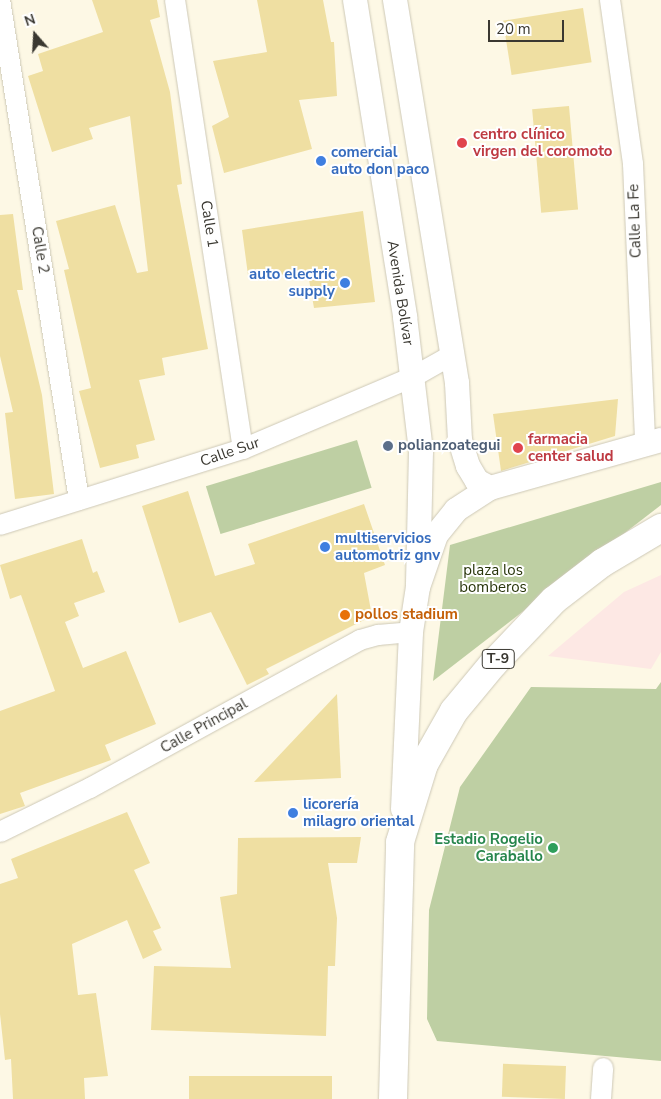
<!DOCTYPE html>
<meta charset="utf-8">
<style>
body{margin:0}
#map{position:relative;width:661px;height:1099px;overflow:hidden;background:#fdf8e5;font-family:"Nunito Sans",sans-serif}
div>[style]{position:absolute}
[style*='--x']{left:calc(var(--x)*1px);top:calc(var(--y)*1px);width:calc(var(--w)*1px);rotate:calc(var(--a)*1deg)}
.education>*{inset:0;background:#fde8e4}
.green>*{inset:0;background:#becfa3;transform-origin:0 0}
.building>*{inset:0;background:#efdfa2;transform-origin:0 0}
.roads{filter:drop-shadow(0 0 1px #cdc8b6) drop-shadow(0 0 1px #cdc8b6)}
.minor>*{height:20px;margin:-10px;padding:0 10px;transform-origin:10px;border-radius:10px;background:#fff}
.tertiary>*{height:24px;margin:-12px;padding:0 12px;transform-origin:12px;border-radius:12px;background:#fff}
.trunk>*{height:28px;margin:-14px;padding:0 14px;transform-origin:14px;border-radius:14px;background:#fff}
.dots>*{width:14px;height:14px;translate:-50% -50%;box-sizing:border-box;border:2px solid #fff;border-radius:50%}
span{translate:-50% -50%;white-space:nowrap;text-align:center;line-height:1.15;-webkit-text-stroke:4px #fff;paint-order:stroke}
.shield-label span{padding:1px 4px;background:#fff;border:1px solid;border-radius:4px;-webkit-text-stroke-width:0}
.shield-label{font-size:14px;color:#3a3831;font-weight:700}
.health-label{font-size:15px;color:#be3a42;font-weight:700}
.left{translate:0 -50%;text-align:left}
.shop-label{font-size:15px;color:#366cbe;font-weight:700}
.right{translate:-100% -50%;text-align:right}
.street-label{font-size:15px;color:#3a3831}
.service-label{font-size:15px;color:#4e5e75;font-weight:700}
.park-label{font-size:15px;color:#28350a}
.food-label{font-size:15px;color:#c56008;font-weight:700}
.leisure-label{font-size:15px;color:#27864d;font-weight:700}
.north{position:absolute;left:10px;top:10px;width:50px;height:50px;-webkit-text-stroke:4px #fff;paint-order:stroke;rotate:341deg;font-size:14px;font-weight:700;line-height:20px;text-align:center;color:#3a3831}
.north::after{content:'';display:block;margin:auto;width:18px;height:22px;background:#3a3831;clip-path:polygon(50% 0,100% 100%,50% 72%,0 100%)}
.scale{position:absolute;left:488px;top:20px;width:76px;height:22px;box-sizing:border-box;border:2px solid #3a3831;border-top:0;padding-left:6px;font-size:15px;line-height:18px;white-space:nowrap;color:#3a3831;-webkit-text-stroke:4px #fff;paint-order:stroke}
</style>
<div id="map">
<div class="education">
<i style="clip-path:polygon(661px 575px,661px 652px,651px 669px,548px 656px,624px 592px)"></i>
</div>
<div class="green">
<i style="left:357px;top:440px;width:50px;height:158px;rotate:73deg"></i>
<i style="clip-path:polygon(661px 482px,661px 505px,433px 681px,450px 545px)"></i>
<i style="clip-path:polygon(661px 682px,661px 1061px,437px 1041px,427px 1019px,429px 910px,460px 787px,531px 687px,656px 689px)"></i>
</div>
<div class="building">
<i style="clip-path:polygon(92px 0,157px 0,160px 17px,150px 20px,170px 92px,182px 184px,177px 185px,208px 349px,162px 358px,165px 375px,139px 380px,155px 440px,136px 445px,139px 458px,100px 468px,79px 391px,91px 388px,64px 270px,69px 269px,56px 221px,115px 205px,137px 273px,148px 271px,130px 116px,89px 128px,93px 139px,52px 152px,28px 76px,43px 71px,38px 54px,103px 32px)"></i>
<i style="clip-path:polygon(257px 0,323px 0,331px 42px,334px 42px,337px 96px,299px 100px,312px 149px,224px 173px,212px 126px,229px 117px,213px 61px,267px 52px)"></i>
<i style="left:583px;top:8px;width:55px;height:81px;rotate:81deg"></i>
<i style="left:569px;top:106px;width:104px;height:37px;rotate:85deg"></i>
<i style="clip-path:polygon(363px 211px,375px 302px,314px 308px,308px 274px,248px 275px,242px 230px)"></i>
<i style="clip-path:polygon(13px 214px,23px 290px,17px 290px,42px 395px,54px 494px,15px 499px,5px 413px,13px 412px,0 356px,0 215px)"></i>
<i style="clip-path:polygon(618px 399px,615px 436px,501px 471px,493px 414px)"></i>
<i style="clip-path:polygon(188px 491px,215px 576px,255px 564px,248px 544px,364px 504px,385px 565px,364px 573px,372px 616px,266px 669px,269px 674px,247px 685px,211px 612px,179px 623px,142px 506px)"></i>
<i style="clip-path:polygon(82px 539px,93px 573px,97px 571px,105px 592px,74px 603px,79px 616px,65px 622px,83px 668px,126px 651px,156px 724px,105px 745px,111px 760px,20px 793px,25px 806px,0 814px,0 711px,55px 691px,21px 595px,10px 599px,0 565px)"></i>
<i style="clip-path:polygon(337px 694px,341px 778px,254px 782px)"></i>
<i style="clip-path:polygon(127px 812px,150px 863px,134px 870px,161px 928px,153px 931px,162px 950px,143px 959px,127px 920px,72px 944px,78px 995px,96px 993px,108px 1076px,84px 1078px,85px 1099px,13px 1099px,11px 1059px,5px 1060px,0 1014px,0 884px,18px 878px,11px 859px)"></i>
<i style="clip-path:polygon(361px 837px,357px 863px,328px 863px,337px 918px,335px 966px,328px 966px,326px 1036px,151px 1030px,154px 966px,231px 968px,220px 897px,237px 894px,238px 838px)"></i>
<i style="left:566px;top:1066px;width:33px;height:63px;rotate:92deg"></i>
<i style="left:189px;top:1076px;width:143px;height:23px"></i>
</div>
<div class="roads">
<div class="minor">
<i style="--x:0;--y:0;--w:506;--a:81.02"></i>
<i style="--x:175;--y:0;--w:454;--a:81.4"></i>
<i style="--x:610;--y:0;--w:166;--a:82"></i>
<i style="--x:633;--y:164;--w:280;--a:87.5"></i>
<i style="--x:0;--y:525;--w:255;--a:-17.4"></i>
<i style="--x:243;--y:449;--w:185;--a:-23"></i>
<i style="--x:413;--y:377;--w:45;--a:-29.4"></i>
<i style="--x:0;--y:832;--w:100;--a:-26.1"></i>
<i style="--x:90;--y:788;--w:308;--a:-28.7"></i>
<i style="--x:360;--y:640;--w:19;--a:-16"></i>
<i style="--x:378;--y:635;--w:33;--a:-5"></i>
<i style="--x:601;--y:1099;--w:31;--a:-86"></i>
</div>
<div class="tertiary">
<i style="--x:355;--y:0;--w:321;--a:81"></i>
<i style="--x:405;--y:317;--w:135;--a:83.2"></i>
<i style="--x:421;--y:451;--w:136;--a:91.3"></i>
<i style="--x:395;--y:0;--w:388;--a:80.8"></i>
<i style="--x:457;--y:383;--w:57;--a:87"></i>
<i style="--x:460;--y:440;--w:27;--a:73"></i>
<i style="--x:468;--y:466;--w:17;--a:59"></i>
<i style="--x:477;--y:481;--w:15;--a:28"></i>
<i style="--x:403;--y:809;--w:177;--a:-87.4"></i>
<i style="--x:411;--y:632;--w:46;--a:-81.2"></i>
<i style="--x:418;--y:587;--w:55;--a:-70.9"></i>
<i style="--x:436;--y:535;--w:32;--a:-51"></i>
<i style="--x:456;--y:510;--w:40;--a:-32.9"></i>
<i style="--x:490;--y:488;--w:178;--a:-15.7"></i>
</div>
<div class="trunk">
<i style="--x:393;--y:1099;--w:257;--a:-88.4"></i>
<i style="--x:400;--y:842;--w:82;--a:-72.9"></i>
<i style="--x:424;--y:764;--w:61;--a:-60.5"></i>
<i style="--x:454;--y:711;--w:61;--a:-50.3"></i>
<i style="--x:493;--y:664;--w:88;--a:-46.4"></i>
<i style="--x:554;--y:600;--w:61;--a:-37.6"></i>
<i style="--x:602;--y:563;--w:69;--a:-30.7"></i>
</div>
</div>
<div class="dots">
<i style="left:462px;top:143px;background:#e0444e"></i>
<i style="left:321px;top:161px;background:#3f7fe0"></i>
<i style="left:345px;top:283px;background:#3f7fe0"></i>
<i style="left:388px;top:446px;background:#5c6f8a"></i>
<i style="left:518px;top:448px;background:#e0444e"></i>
<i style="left:325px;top:547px;background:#3f7fe0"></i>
<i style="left:345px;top:615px;background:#e8710a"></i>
<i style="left:293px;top:813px;background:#3f7fe0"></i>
<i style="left:553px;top:848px;background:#2e9e5b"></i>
</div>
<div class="shield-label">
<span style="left:498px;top:659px">T-9</span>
</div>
<div class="health-label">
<span class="left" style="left:473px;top:143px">centro clínico<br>virgen del coromoto</span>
<span class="left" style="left:528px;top:448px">farmacia<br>center salud</span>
</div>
<div class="shop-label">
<span class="left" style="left:331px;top:161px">comercial<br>auto don paco</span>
<span class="right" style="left:335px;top:283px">auto electric<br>supply</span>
<span class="left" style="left:335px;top:547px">multiservicios<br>automotriz gnv</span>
<span class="left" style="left:303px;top:813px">licorería<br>milagro oriental</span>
</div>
<div class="street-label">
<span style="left:635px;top:221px;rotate:-92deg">Calle La Fe</span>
<span style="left:209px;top:224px;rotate:81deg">Calle 1</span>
<span style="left:40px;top:250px;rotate:81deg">Calle 2</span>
<span style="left:400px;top:293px;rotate:81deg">Avenida Bolívar</span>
<span style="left:230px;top:452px;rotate:-19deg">Calle Sur</span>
<span style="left:204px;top:726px;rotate:-29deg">Calle Principal</span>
</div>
<div class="service-label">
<span class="left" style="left:398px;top:446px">polianzoategui</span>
</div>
<div class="park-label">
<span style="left:493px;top:579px">plaza los<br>bomberos</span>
</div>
<div class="food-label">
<span class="left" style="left:355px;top:615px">pollos stadium</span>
</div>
<div class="leisure-label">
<span class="right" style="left:543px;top:848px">Estadio Rogelio<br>Caraballo</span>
</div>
<div class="north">N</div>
<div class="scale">20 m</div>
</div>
